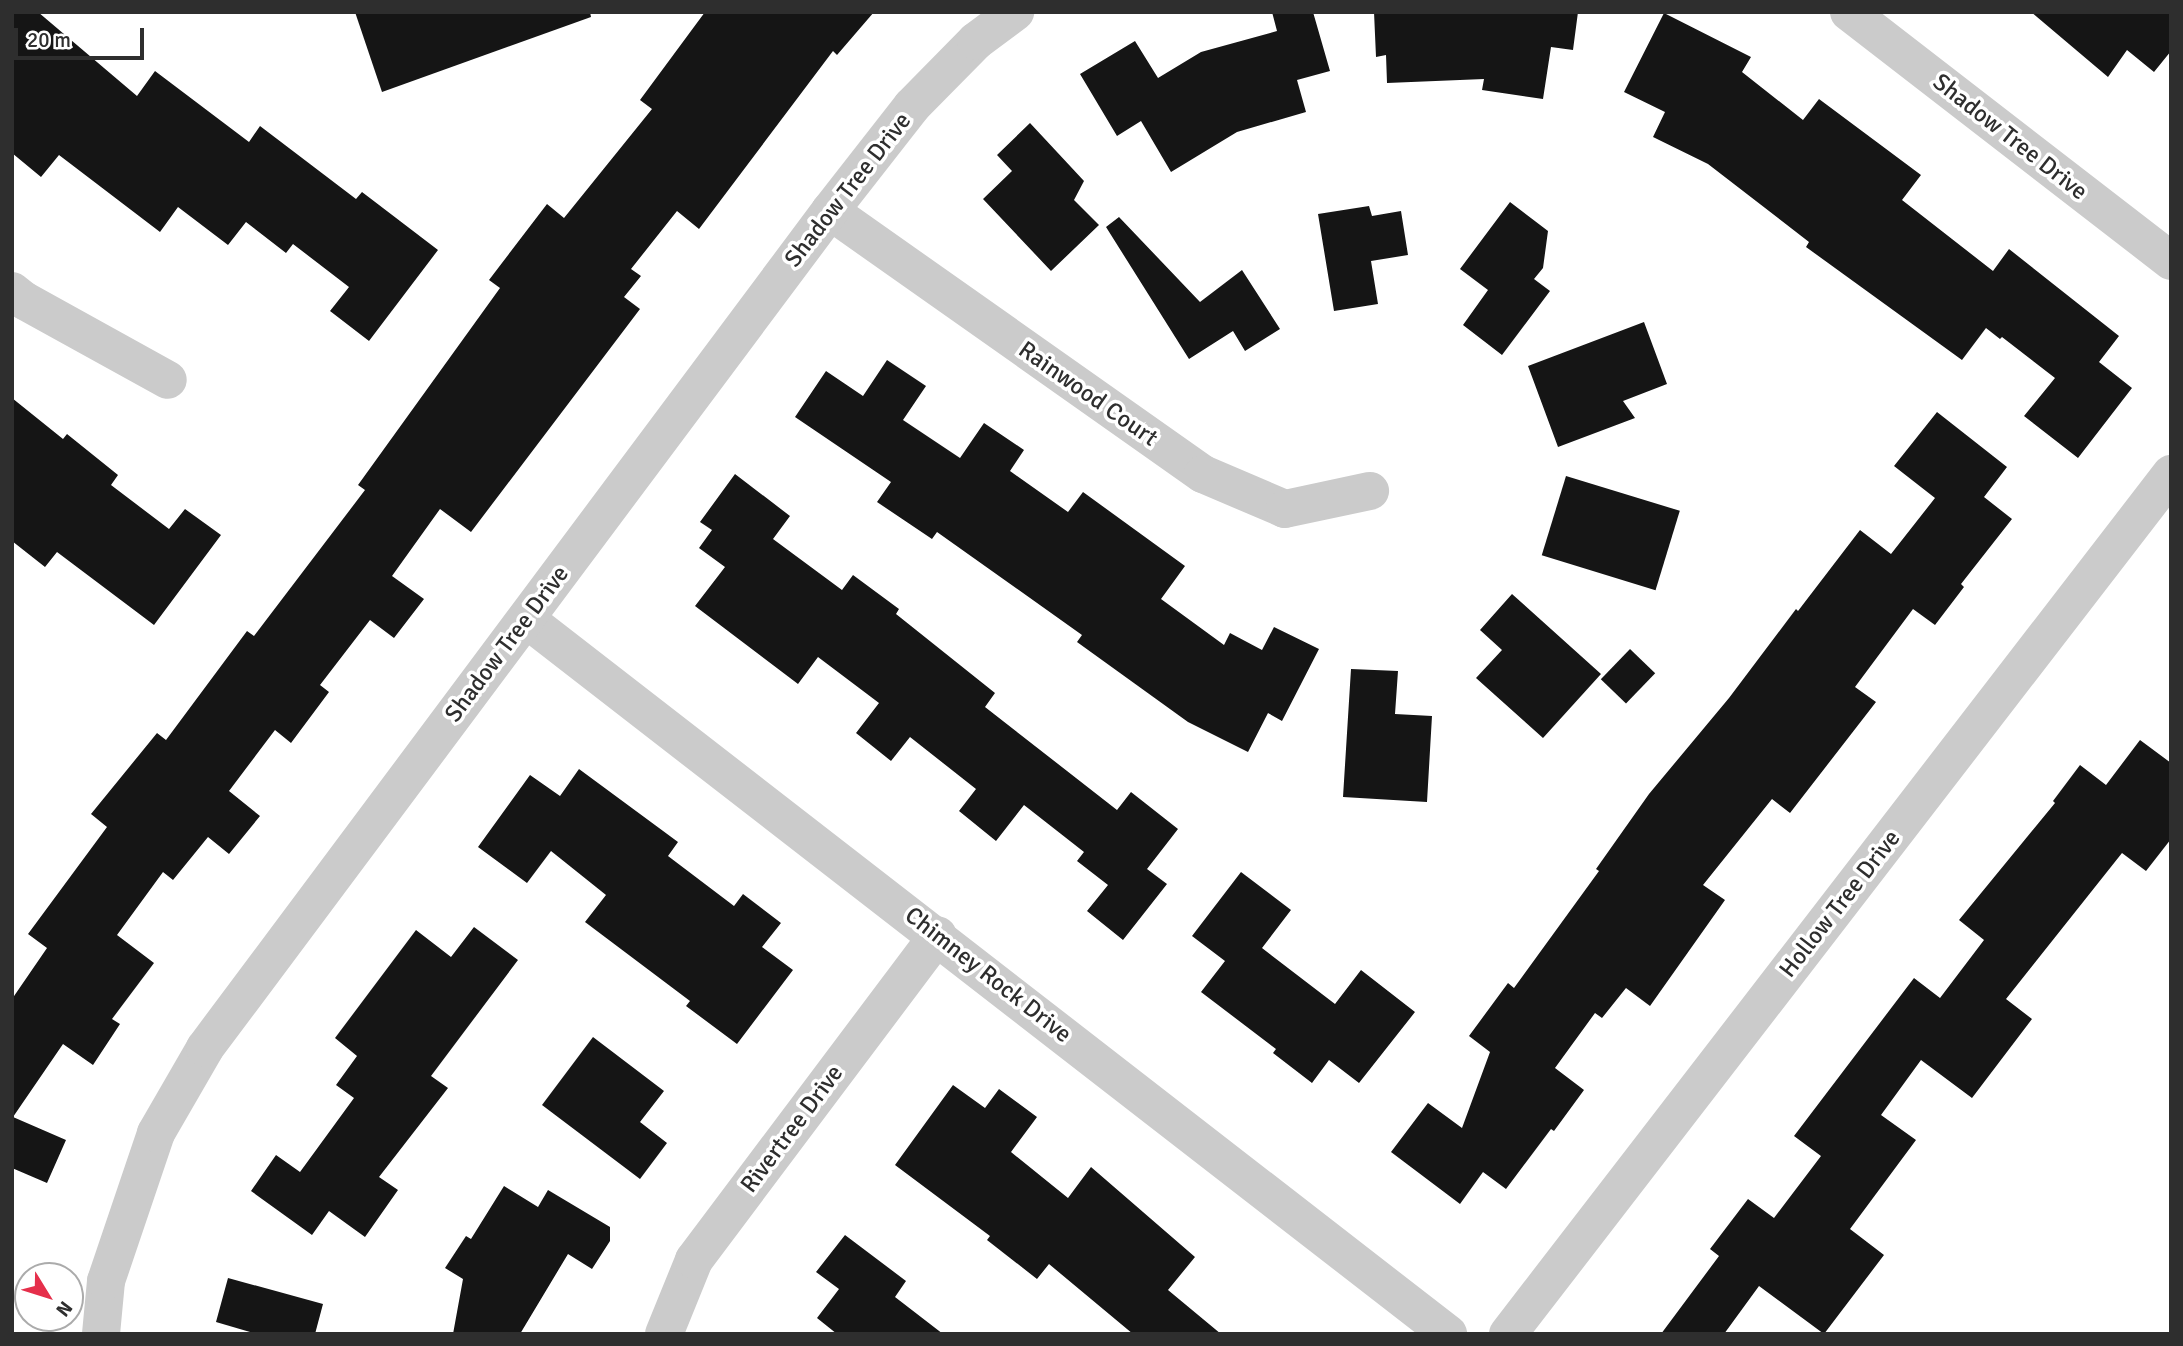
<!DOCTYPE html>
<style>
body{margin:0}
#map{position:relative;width:2183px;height:1346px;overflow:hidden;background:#fff;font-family:Signika,sans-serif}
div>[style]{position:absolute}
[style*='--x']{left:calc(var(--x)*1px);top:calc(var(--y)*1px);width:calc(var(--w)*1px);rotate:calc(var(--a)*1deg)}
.building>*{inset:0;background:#151515;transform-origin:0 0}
.minor>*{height:38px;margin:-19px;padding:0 19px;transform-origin:19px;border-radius:19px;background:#cbcbcb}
span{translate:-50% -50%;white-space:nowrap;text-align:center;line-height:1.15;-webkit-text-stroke:7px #fff;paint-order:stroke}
.street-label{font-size:24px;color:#2e2e2e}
.frame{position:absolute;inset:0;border:14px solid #2e2e2e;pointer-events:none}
.north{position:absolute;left:14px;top:1262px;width:70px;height:70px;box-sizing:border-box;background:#fff;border:2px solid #ababab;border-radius:50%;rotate:128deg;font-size:19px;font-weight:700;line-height:28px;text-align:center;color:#2e2e2e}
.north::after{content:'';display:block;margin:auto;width:24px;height:32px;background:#e52f4b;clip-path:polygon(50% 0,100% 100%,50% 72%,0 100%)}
.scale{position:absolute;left:14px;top:28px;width:130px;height:32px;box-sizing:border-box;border:4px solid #2e2e2e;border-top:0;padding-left:9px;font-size:21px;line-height:24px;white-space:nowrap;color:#2e2e2e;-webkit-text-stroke:5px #fff;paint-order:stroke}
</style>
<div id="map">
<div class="building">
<i style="clip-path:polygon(12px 12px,38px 12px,137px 96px,155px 71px,249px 142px,260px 126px,356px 199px,362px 192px,438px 250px,369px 341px,330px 311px,349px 287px,293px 244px,286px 253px,246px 222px,228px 245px,178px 207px,160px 232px,59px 155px,41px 177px,12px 153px)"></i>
<i style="clip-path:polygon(355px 12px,590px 12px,591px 17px,382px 92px)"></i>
<i style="clip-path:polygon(705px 12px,874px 12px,837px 55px,833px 51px,699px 229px,677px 211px,631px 269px,641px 276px,624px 297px,640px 309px,471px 532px,440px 509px,392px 576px,424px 599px,394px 638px,370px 620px,320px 685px,329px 692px,291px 743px,275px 730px,229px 791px,260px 816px,229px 854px,208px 837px,173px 880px,163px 872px,117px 935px,154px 963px,112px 1019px,120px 1024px,93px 1065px,63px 1044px,13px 1117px,66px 1140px,47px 1183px,12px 1168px,12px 999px,47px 948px,28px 934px,107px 827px,91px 814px,157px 733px,166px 740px,247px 631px,254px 636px,365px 490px,358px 485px,500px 288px,489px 280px,547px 204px,564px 218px,652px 109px,640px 100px)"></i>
<i style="clip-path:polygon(1272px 12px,1313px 12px,1330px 71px,1297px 80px,1306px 112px,1237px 132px,1171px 172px,1141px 121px,1117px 136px,1080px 74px,1135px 41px,1158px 78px,1201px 52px,1277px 31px)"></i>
<i style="clip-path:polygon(1374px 12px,1578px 12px,1573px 50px,1551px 47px,1543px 99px,1482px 90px,1484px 79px,1387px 83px,1386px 55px,1376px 57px)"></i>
<i style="clip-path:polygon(2031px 12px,2171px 12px,2171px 51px,2154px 72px,2127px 50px,2108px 77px)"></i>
<i style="clip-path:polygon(1664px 13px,1751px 57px,1742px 72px,1803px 120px,1819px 99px,1921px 175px,1902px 200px,1993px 271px,2009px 249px,2119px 336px,2099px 362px,2132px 388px,2078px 458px,2024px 416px,2055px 378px,2002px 337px,2000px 339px,1986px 328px,1962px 360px,1806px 247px,1809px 242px,1708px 164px,1653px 137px,1665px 112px,1624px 92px)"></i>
<i style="clip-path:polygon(1030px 123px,1084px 181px,1074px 200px,1099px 225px,1051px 271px,983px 199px,1012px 171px,997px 155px)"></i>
<i style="clip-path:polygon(1510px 202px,1548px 231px,1543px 268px,1534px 279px,1550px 291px,1502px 355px,1463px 325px,1488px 290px,1460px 269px)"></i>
<i style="clip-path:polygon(1369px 206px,1372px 216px,1401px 211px,1408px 255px,1371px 261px,1378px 304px,1334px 311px,1318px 214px)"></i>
<i style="clip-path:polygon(1119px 217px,1200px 302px,1242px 270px,1280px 329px,1245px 351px,1233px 331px,1189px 359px,1106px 227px)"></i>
<i style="clip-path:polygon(1644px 322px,1667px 384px,1623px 401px,1635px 418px,1558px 447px,1528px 366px)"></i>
<i style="clip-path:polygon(887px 360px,926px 386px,903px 420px,960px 458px,984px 423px,1024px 450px,1010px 471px,1068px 512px,1083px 492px,1185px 566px,1161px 599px,1224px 645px,1230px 633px,1262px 650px,1274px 627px,1319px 649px,1282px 721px,1268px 713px,1248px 752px,1188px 722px,1077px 642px,1082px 635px,937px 532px,932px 539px,877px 502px,891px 482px,795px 417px,826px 371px,863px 396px)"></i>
<i style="clip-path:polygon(12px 398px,63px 439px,67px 434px,118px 475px,111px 485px,169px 529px,185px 509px,221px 535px,154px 625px,57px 552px,45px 567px,12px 541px)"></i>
<i style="clip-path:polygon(1937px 412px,2007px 467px,1984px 497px,2012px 519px,1961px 584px,1964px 587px,1935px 625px,1913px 609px,1855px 687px,1876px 702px,1790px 813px,1772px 799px,1703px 885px,1725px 900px,1650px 1006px,1626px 988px,1602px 1018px,1595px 1013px,1555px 1068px,1584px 1090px,1554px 1131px,1551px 1129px,1506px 1189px,1483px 1172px,1460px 1204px,1391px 1152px,1428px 1103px,1462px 1128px,1490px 1052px,1469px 1036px,1508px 983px,1514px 988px,1599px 871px,1596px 869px,1649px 794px,1729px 698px,1796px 609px,1798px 611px,1860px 530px,1891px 554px,1935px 498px,1894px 466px)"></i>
<i style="clip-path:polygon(735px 474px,790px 516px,773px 539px,842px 590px,853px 575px,899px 609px,896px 614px,995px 693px,985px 707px,1117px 810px,1131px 792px,1178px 829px,1147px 869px,1167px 884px,1123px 940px,1087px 911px,1108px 885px,1077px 861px,1084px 852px,1024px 805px,996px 841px,959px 811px,976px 789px,910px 737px,891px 761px,856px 733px,879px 703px,818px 657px,798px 684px,695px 606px,725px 567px,699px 548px,712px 530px,700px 522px)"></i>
<i style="left:1566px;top:476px;width:119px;height:83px;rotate:17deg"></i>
<i style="clip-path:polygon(1512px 594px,1601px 674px,1543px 738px,1476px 678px,1502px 650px,1480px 630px)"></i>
<i style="left:1630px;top:649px;width:35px;height:42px;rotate:44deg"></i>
<i style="clip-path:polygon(1351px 669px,1398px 671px,1395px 714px,1432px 716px,1427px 802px,1343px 797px)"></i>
<i style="clip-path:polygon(2140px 740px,2171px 763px,2171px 839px,2146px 871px,2122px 853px,2006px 999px,2032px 1019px,1972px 1098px,1921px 1060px,1881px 1115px,1916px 1140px,1850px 1229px,1884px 1255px,1824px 1334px,1759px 1286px,1724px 1334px,1661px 1334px,1719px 1256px,1710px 1249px,1748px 1199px,1774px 1218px,1821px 1156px,1794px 1136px,1914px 978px,1940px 998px,1984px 940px,1959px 920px,2055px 803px,2053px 801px,2080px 765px,2106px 785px)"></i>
<i style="clip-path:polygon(579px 769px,678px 842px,668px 856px,734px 906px,743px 894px,781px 923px,762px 947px,793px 970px,737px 1044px,686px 1006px,690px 1001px,585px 922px,606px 895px,551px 851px,527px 883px,478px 847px,530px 775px,560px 796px)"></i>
<i style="clip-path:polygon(1241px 872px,1291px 910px,1262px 948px,1335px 1004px,1361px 970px,1415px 1012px,1359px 1083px,1329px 1060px,1312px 1083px,1273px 1053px,1276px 1049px,1201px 992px,1225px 961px,1192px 936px)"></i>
<i style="clip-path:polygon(474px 927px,518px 960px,431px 1076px,448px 1088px,379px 1177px,398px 1190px,365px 1237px,329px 1211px,312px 1235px,251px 1191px,276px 1155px,300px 1172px,354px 1098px,336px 1085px,357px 1056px,335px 1038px,416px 930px,451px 957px)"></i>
<i style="clip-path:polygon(593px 1037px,664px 1091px,640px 1122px,667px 1143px,640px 1179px,542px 1105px)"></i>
<i style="clip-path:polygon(953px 1085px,985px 1108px,999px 1089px,1037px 1117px,1011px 1152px,1068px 1198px,1091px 1167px,1195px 1257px,1168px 1290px,1221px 1334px,1133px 1334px,1049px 1264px,1037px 1279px,987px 1240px,990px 1236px,895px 1165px)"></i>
<i style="clip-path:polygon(504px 1186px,538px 1207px,548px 1190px,610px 1227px,610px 1241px,592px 1269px,568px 1254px,520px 1334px,453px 1334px,463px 1279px,445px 1268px,466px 1236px,471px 1239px)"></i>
<i style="clip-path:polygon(845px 1235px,906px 1281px,895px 1297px,943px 1334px,837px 1334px,817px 1318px,839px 1289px,816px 1272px)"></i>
<i style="clip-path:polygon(228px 1278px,323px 1304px,315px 1334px,257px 1334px,216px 1322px)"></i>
</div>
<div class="minor">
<i style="--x:1849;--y:12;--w:407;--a:37.7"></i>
<i style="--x:830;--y:211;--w:456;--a:35.2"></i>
<i style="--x:1203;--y:474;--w:89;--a:23.1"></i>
<i style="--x:1285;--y:509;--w:87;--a:-12"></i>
<i style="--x:12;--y:291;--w:16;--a:38"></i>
<i style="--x:25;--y:301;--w:163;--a:28.9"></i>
<i style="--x:526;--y:619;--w:1167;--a:37.79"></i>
<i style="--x:101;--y:1334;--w:53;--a:-84.6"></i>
<i style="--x:106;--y:1281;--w:156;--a:-71.3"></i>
<i style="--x:156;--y:1133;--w:98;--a:-60"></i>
<i style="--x:205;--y:1048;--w:1045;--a:-53.25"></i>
<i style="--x:830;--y:211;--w:133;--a:-52"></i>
<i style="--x:912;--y:106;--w:91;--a:-45.4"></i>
<i style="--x:976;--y:41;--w:49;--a:-36.6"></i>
<i style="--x:664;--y:1334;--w:80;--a:-67.9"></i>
<i style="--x:694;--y:1260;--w:406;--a:-53.1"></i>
<i style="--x:1508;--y:1334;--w:1086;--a:-52.37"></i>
</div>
<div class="street-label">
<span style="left:2010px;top:137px;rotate:38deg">Shadow Tree Drive</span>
<span style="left:848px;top:190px;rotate:-52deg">Shadow Tree Drive</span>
<span style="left:1088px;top:394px;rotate:35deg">Rainwood Court</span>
<span style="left:507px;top:644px;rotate:-53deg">Shadow Tree Drive</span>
<span style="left:1840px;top:904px;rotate:-52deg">Hollow Tree Drive</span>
<span style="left:988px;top:975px;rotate:38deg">Chimney Rock Drive</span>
<span style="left:792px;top:1129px;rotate:-53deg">Rivertree Drive</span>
</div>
<div class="frame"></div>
<div class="north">N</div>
<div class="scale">20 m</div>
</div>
